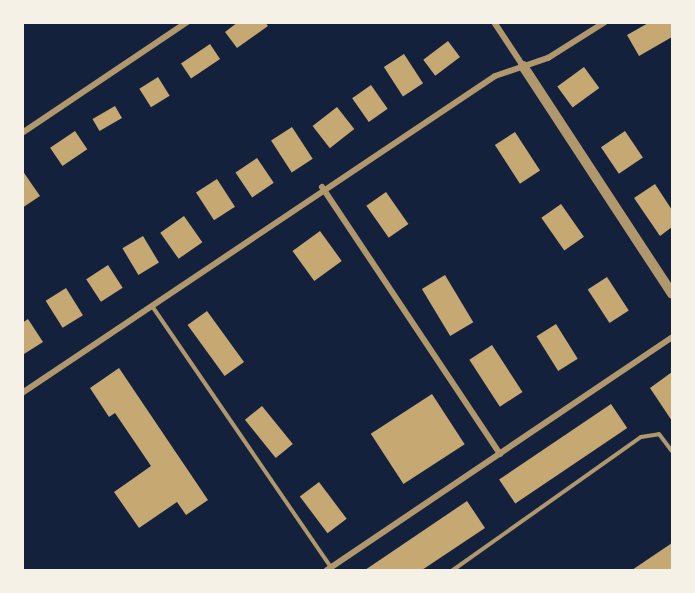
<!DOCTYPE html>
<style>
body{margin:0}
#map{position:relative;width:695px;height:593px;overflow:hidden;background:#14213d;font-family:Barlow,sans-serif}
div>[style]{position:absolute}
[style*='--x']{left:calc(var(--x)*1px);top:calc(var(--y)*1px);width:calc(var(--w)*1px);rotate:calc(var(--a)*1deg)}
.building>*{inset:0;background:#c6a872;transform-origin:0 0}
.service>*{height:4px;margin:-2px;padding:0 2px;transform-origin:2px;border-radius:2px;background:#b1986c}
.minor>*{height:6px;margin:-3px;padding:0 3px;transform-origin:3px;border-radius:3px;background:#b1986c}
.tertiary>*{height:10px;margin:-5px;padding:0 5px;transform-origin:5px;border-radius:5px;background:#b1986c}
span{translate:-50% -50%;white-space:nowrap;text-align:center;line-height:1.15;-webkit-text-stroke:4.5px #f6f1e7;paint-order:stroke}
.frame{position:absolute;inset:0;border:24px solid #f6f1e7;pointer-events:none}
</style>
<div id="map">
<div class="building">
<i style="clip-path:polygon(238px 22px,265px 22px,268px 26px,237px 48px,225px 32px)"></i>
<i style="clip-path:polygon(650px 22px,672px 22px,672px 37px,639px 56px,627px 35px)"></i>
<i style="left:448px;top:41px;width:20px;height:31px;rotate:53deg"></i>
<i style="left:210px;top:44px;width:18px;height:35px;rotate:56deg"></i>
<i style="left:404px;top:54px;width:35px;height:24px;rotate:57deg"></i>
<i style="left:584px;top:67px;width:26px;height:33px;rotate:54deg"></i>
<i style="left:158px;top:77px;width:22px;height:22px;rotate:58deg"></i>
<i style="left:371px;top:85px;width:29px;height:23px;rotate:55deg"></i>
<i style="left:115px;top:106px;width:14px;height:26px;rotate:60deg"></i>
<i style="left:337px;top:107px;width:28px;height:31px;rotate:52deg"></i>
<i style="left:292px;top:127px;width:38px;height:25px;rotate:57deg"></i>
<i style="left:75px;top:131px;width:22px;height:30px;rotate:56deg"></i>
<i style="left:625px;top:131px;width:32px;height:29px;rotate:56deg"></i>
<i style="left:515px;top:132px;width:46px;height:24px;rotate:57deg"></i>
<i style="left:257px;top:158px;width:30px;height:26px;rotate:56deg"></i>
<i style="clip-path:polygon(22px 170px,40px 196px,22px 208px)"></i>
<i style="left:217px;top:179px;width:33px;height:25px;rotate:57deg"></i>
<i style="clip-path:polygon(655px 184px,672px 210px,672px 227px,660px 236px,634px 198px)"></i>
<i style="left:386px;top:192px;width:39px;height:24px;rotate:55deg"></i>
<i style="left:561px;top:204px;width:40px;height:24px;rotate:55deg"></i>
<i style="left:184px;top:216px;width:32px;height:29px;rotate:55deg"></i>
<i style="left:320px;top:231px;width:37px;height:34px;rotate:54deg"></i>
<i style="left:143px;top:236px;width:31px;height:24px;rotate:59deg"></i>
<i style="left:108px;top:265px;width:27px;height:26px;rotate:57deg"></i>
<i style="left:445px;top:275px;width:55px;height:27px;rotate:59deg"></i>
<i style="left:607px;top:277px;width:40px;height:23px;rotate:57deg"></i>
<i style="left:66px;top:288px;width:32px;height:24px;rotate:58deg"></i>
<i style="left:207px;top:311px;width:63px;height:24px;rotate:54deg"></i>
<i style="clip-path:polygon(28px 319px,43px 342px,24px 354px,22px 323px)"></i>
<i style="left:556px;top:324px;width:41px;height:23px;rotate:58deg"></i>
<i style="left:492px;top:345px;width:56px;height:27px;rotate:57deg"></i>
<i style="clip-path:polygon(119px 368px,208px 500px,186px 515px,177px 502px,139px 528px,114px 492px,151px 466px,115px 413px,109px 417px,90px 388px)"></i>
<i style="clip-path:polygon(672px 372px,672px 421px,650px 388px)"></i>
<i style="left:432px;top:394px;width:60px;height:73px;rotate:57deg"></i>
<i style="left:611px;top:404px;width:29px;height:135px;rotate:56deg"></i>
<i style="left:262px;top:406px;width:49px;height:22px;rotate:51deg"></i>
<i style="left:319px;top:482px;width:46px;height:24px;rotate:53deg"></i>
<i style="clip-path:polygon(467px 501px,485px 528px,422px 570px,365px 570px)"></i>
<i style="clip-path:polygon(672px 543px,672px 570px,632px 570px)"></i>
</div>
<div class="service">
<i style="--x:152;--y:306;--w:316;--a:55.6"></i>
<i style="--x:453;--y:570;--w:230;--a:-35.3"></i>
<i style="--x:641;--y:437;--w:18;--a:-9"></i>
<i style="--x:659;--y:434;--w:21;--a:53"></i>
</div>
<div class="minor">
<i style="--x:494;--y:22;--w:53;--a:56.6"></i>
<i style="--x:22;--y:133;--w:199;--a:-33.9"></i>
<i style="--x:322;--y:187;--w:321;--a:56.3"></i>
<i style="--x:22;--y:393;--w:569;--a:-33.83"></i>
<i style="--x:495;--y:76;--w:56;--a:-18.8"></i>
<i style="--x:548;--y:58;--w:67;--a:-32.3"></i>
<i style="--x:327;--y:570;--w:416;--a:-34"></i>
</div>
<div class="tertiary">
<i style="--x:523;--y:66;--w:272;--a:56.8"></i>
</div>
<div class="frame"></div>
</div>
